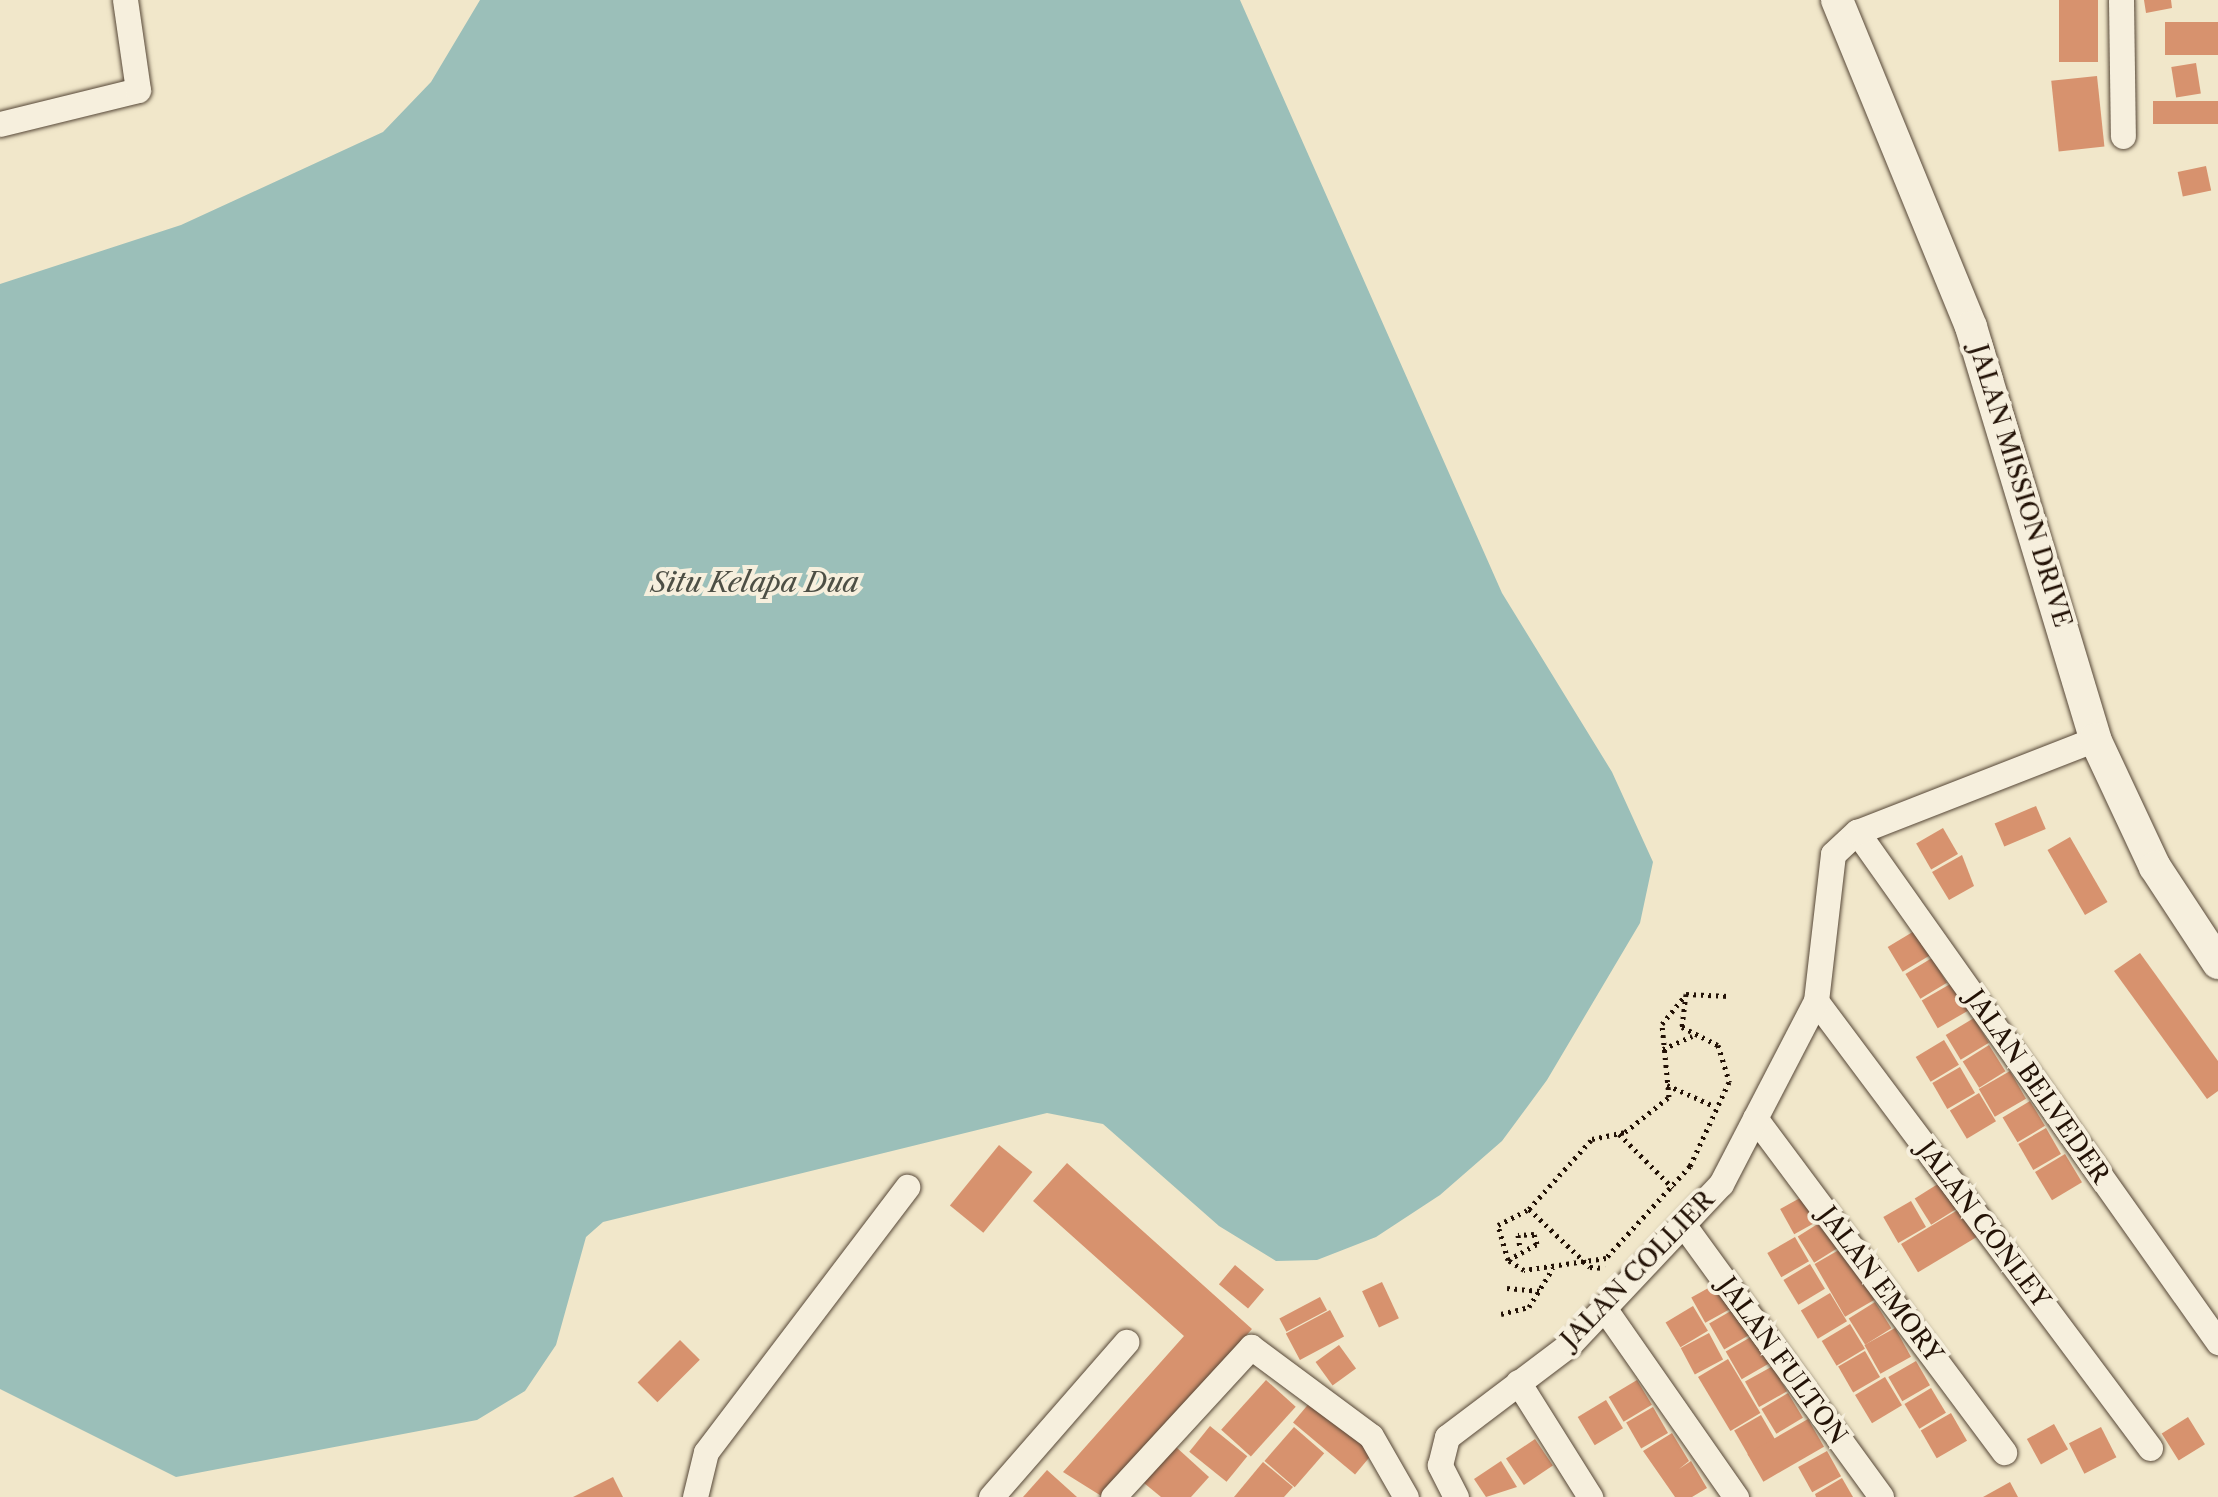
<!DOCTYPE html>
<style>
body{margin:0}
#map{position:relative;width:2218px;height:1497px;overflow:hidden;background:#f1e7ca;font-family:"Libre Caslon Text",serif}
div>[style]{position:absolute}
[style*='--x']{left:calc(var(--x)*1px);top:calc(var(--y)*1px);width:calc(var(--w)*1px);rotate:calc(var(--a)*1deg)}
.water>*{inset:0;background:#9bbfb9}
.building>*{inset:0;background:#d7926e;transform-origin:0 0}
.path>*{height:5px;margin-top:-2.5px;transform-origin:0;background:repeating-linear-gradient(90deg,#231206 0 2.5px,transparent 0 7.5px)}
.roads{filter:drop-shadow(0 0 2px #564737) drop-shadow(0 0 2px #564737)}
.minor>*{height:25px;margin:-12.5px;padding:0 12.5px;transform-origin:12.5px;border-radius:12.5px;background:#f6efdd}
.tertiary>*{height:32px;margin:-16px;padding:0 16px;transform-origin:16px;border-radius:16px;background:#f6efdd}
span{translate:-50% -50%;white-space:nowrap;text-align:center;line-height:1.15;-webkit-text-stroke:8px #f6efdd;paint-order:stroke}
.street-label{font-size:25px;color:#231206}
.water-label{font-size:28px;color:#4d4f45;font-style:italic}
</style>
<div id="map">
<div class="water">
<i style="clip-path:polygon(480px 0,1240px 0,1502px 593px,1612px 772px,1653px 862px,1640px 923px,1547px 1080px,1502px 1141px,1440px 1195px,1376px 1237px,1317px 1260px,1276px 1261px,1219px 1226px,1103px 1124px,1047px 1113px,603px 1222px,586px 1237px,556px 1345px,525px 1391px,477px 1420px,176px 1477px,0 1389px,0 284px,181px 225px,383px 132px,431px 82px)"></i>
</div>
<div class="building">
<i style="left:2059px;top:0;width:39px;height:62px"></i>
<i style="clip-path:polygon(2144px 0,2171px 0,2172px 8px,2146px 13px)"></i>
<i style="left:2218px;top:22px;width:33px;height:53px;rotate:90deg"></i>
<i style="left:2196px;top:63px;width:31px;height:25px;rotate:81deg"></i>
<i style="left:2097px;top:76px;width:71px;height:46px;rotate:84deg"></i>
<i style="left:2218px;top:101px;width:23px;height:65px;rotate:90deg"></i>
<i style="left:2206px;top:166px;width:25px;height:29px;rotate:78deg"></i>
<i style="left:2036px;top:806px;width:25px;height:45px;rotate:67deg"></i>
<i style="left:1943px;top:828px;width:30px;height:31px;rotate:60deg"></i>
<i style="left:2070px;top:837px;width:75px;height:26px;rotate:60deg"></i>
<i style="clip-path:polygon(1962px 855px,1974px 886px,1949px 900px,1932px 872px)"></i>
<i style="left:1916px;top:930px;width:29px;height:33px;rotate:59deg"></i>
<i style="clip-path:polygon(2140px 953px,2218px 1061px,2218px 1091px,2207px 1099px,2114px 971px)"></i>
<i style="left:1932px;top:958px;width:29px;height:31px;rotate:59deg"></i>
<i style="left:1952px;top:983px;width:32px;height:35px;rotate:60deg"></i>
<i style="left:1974px;top:1018px;width:29px;height:33px;rotate:59deg"></i>
<i style="left:1944px;top:1040px;width:29px;height:33px;rotate:59deg"></i>
<i style="left:1989px;top:1045px;width:31px;height:31px;rotate:58deg"></i>
<i style="left:1960px;top:1067px;width:30px;height:32px;rotate:60deg"></i>
<i style="left:2010px;top:1071px;width:32px;height:36px;rotate:60deg"></i>
<i style="left:1979px;top:1093px;width:33px;height:34px;rotate:59deg"></i>
<i style="left:2030px;top:1101px;width:29px;height:32px;rotate:59deg"></i>
<i style="left:2046px;top:1128px;width:30px;height:32px;rotate:60deg"></i>
<i style="left:999px;top:1145px;width:43px;height:78px;rotate:39deg"></i>
<i style="left:2065px;top:1154px;width:33px;height:35px;rotate:59deg"></i>
<i style="clip-path:polygon(1067px 1163px,1252px 1329px,1103px 1497px,1063px 1472px,1184px 1336px,1033px 1201px)"></i>
<i style="left:1941px;top:1182px;width:31px;height:31px;rotate:58deg"></i>
<i style="left:1809px;top:1193px;width:29px;height:33px;rotate:61deg"></i>
<i style="left:1911px;top:1201px;width:30px;height:32px;rotate:60deg"></i>
<i style="left:1961px;top:1208px;width:33px;height:70px;rotate:59deg"></i>
<i style="left:1824px;top:1220px;width:31px;height:31px;rotate:58deg"></i>
<i style="left:1795px;top:1237px;width:28px;height:32px;rotate:60deg"></i>
<i style="left:1844px;top:1247px;width:61px;height:34px;rotate:60deg"></i>
<i style="left:1810px;top:1264px;width:29px;height:31px;rotate:59deg"></i>
<i style="left:1235px;top:1265px;width:38px;height:25px;rotate:40deg"></i>
<i style="left:1721px;top:1281px;width:29px;height:34px;rotate:61deg"></i>
<i style="left:1382px;top:1282px;width:40px;height:22px;rotate:65deg"></i>
<i style="left:1830px;top:1293px;width:33px;height:34px;rotate:59deg"></i>
<i style="left:1320px;top:1297px;width:15px;height:46px;rotate:62deg"></i>
<i style="left:1875px;top:1302px;width:31px;height:31px;rotate:58deg"></i>
<i style="left:1693px;top:1306px;width:29px;height:32px;rotate:59deg"></i>
<i style="left:1736px;top:1308px;width:30px;height:31px;rotate:60deg"></i>
<i style="left:1330px;top:1310px;width:30px;height:50px;rotate:62deg"></i>
<i style="left:1850px;top:1324px;width:29px;height:33px;rotate:59deg"></i>
<i style="left:1895px;top:1328px;width:33px;height:35px;rotate:61deg"></i>
<i style="left:1709px;top:1333px;width:30px;height:32px;rotate:62deg"></i>
<i style="left:1756px;top:1334px;width:32px;height:35px;rotate:60deg"></i>
<i style="left:680px;top:1340px;width:28px;height:60px;rotate:45deg"></i>
<i style="left:1339px;top:1345px;width:29px;height:29px;rotate:54deg"></i>
<i style="left:1865px;top:1351px;width:30px;height:31px;rotate:60deg"></i>
<i style="left:1728px;top:1359px;width:63px;height:35px;rotate:59deg"></i>
<i style="left:1916px;top:1361px;width:28px;height:32px;rotate:60deg"></i>
<i style="left:1773px;top:1366px;width:29px;height:32px;rotate:61deg"></i>
<i style="left:1885px;top:1377px;width:33px;height:35px;rotate:59deg"></i>
<i style="left:1266px;top:1380px;width:40px;height:67px;rotate:42deg"></i>
<i style="left:1637px;top:1380px;width:29px;height:33px;rotate:59deg"></i>
<i style="left:1931px;top:1388px;width:29px;height:31px;rotate:59deg"></i>
<i style="left:1788px;top:1393px;width:29px;height:31px;rotate:59deg"></i>
<i style="left:1606px;top:1400px;width:33px;height:33px;rotate:59deg"></i>
<i style="left:1311px;top:1401px;width:81px;height:28px;rotate:40deg"></i>
<i style="left:1653px;top:1407px;width:30px;height:31px;rotate:60deg"></i>
<i style="left:1951px;top:1413px;width:32px;height:35px;rotate:60deg"></i>
<i style="left:1761px;top:1415px;width:30px;height:31px;rotate:60deg"></i>
<i style="left:2188px;top:1417px;width:32px;height:31px;rotate:58deg"></i>
<i style="left:1808px;top:1419px;width:32px;height:70px;rotate:60deg"></i>
<i style="left:2054px;top:1424px;width:29px;height:31px;rotate:61deg"></i>
<i style="left:1210px;top:1426px;width:48px;height:33px;rotate:39deg"></i>
<i style="left:1294px;top:1427px;width:40px;height:45px;rotate:41deg"></i>
<i style="left:2101px;top:1427px;width:34px;height:36px;rotate:63deg"></i>
<i style="clip-path:polygon(1672px 1433px,1689px 1461px,1679px 1469px,1691px 1461px,1707px 1488px,1692px 1497px,1675px 1497px,1643px 1451px)"></i>
<i style="left:1535px;top:1439px;width:32px;height:35px;rotate:56deg"></i>
<i style="clip-path:polygon(1176px 1447px,1209px 1477px,1191px 1497px,1161px 1497px,1144px 1483px)"></i>
<i style="left:1827px;top:1451px;width:29px;height:33px;rotate:61deg"></i>
<i style="clip-path:polygon(1501px 1461px,1517px 1487px,1486px 1497px,1474px 1479px)"></i>
<i style="clip-path:polygon(1263px 1462px,1293px 1487px,1284px 1497px,1234px 1497px)"></i>
<i style="clip-path:polygon(1047px 1470px,1077px 1497px,1023px 1497px)"></i>
<i style="clip-path:polygon(613px 1477px,623px 1497px,573px 1497px)"></i>
<i style="clip-path:polygon(1842px 1478px,1853px 1497px,1816px 1497px,1815px 1494px)"></i>
<i style="clip-path:polygon(2010px 1482px,2018px 1497px,1983px 1497px)"></i>
</div>
<div class="path">
<i style="--x:1686;--y:994;--w:33;--a:97"></i>
<i style="--x:1682;--y:1027;--w:40;--a:26.6"></i>
<i style="--x:1718;--y:1045;--w:39;--a:73"></i>
<i style="--x:1729;--y:1082;--w:93;--a:114.9"></i>
<i style="--x:1690;--y:1166;--w:125;--a:132.4"></i>
<i style="--x:1606;--y:1258;--w:83;--a:171.7"></i>
<i style="--x:1524;--y:1270;--w:19;--a:-148"></i>
<i style="--x:1508;--y:1260;--w:36;--a:-106"></i>
<i style="--x:1498;--y:1225;--w:35;--a:-27"></i>
<i style="--x:1529;--y:1209;--w:94;--a:-48"></i>
<i style="--x:1592;--y:1139;--w:34;--a:-12"></i>
<i style="--x:1625;--y:1132;--w:56;--a:-38.5"></i>
<i style="--x:1669;--y:1097;--w:73;--a:-95.5"></i>
<i style="--x:1662;--y:1024;--w:38;--a:-51"></i>
<i style="--x:1686;--y:994;--w:43;--a:2.7"></i>
<i style="--x:1663;--y:1049;--w:32;--a:-24"></i>
<i style="--x:1667;--y:1085;--w:49;--a:24"></i>
<i style="--x:1619;--y:1134;--w:76;--a:45"></i>
<i style="--x:1529;--y:1209;--w:84;--a:43.6"></i>
<i style="--x:1590;--y:1267;--w:15;--a:4"></i>
<i style="--x:1508;--y:1260;--w:33;--a:-29"></i>
<i style="--x:1537;--y:1244;--w:10;--a:-107"></i>
<i style="--x:1534;--y:1234;--w:16;--a:176"></i>
<i style="--x:1518;--y:1235;--w:13;--a:81"></i>
<i style="--x:1507;--y:1288;--w:34;--a:5"></i>
<i style="--x:1501;--y:1314;--w:29;--a:-14"></i>
<i style="--x:1529;--y:1307;--w:46;--a:-58.4"></i>
</div>
<div class="roads">
<div class="minor">
<i style="--x:2121;--y:0;--w:136;--a:89.2"></i>
<i style="--x:0;--y:124;--w:142;--a:-13.8"></i>
<i style="--x:138;--y:90;--w:91;--a:-98.2"></i>
<i style="--x:1857;--y:832;--w:625;--a:54.71"></i>
<i style="--x:1816;--y:1001;--w:558;--a:53.23"></i>
<i style="--x:1755;--y:1118;--w:417;--a:53.3"></i>
<i style="--x:1683;--y:1224;--w:337;--a:54"></i>
<i style="--x:1604;--y:1308;--w:231;--a:55.1"></i>
<i style="--x:1518;--y:1382;--w:136;--a:57.9"></i>
<i style="--x:695;--y:1497;--w:46;--a:-76.3"></i>
<i style="--x:706;--y:1452;--w:333;--a:-52.8"></i>
<i style="--x:991;--y:1497;--w:206;--a:-48.9"></i>
<i style="--x:1113;--y:1497;--w:204;--a:-47.4"></i>
<i style="--x:1251;--y:1347;--w:149;--a:36.6"></i>
<i style="--x:1371;--y:1436;--w:70;--a:60.2"></i>
<i style="--x:1456;--y:1497;--w:36;--a:-117"></i>
<i style="--x:1440;--y:1465;--w:29;--a:-76"></i>
<i style="--x:1447;--y:1437;--w:154;--a:-37.1"></i>
<i style="--x:1570;--y:1344;--w:220;--a:-46.7"></i>
<i style="--x:1721;--y:1184;--w:206;--a:-62.6"></i>
<i style="--x:1816;--y:1001;--w:148;--a:-83.4"></i>
<i style="--x:1833;--y:854;--w:33;--a:-43"></i>
<i style="--x:1857;--y:832;--w:256;--a:-21.3"></i>
</div>
<div class="tertiary">
<i style="--x:1837;--y:0;--w:353;--a:67.7"></i>
<i style="--x:1971;--y:327;--w:430;--a:73.2"></i>
<i style="--x:2095;--y:739;--w:141;--a:64.9"></i>
<i style="--x:2155;--y:867;--w:115;--a:56.7"></i>
</div>
</div>
<div class="street-label">
<span style="left:2020px;top:486px;rotate:73deg">JALAN MISSION DRIVE</span>
<span style="left:2037px;top:1087px;rotate:55deg">JALAN BELVEDER</span>
<span style="left:1983px;top:1225px;rotate:53deg">JALAN CONLEY</span>
<span style="left:1638px;top:1270px;rotate:-46deg">JALAN COLLIER</span>
<span style="left:1880px;top:1285px;rotate:53deg">JALAN EMORY</span>
<span style="left:1782px;top:1361px;rotate:54deg">JALAN FULTON</span>
</div>
<div class="water-label">
<span style="left:755px;top:582px">Situ Kelapa Dua</span>
</div>
</div>
